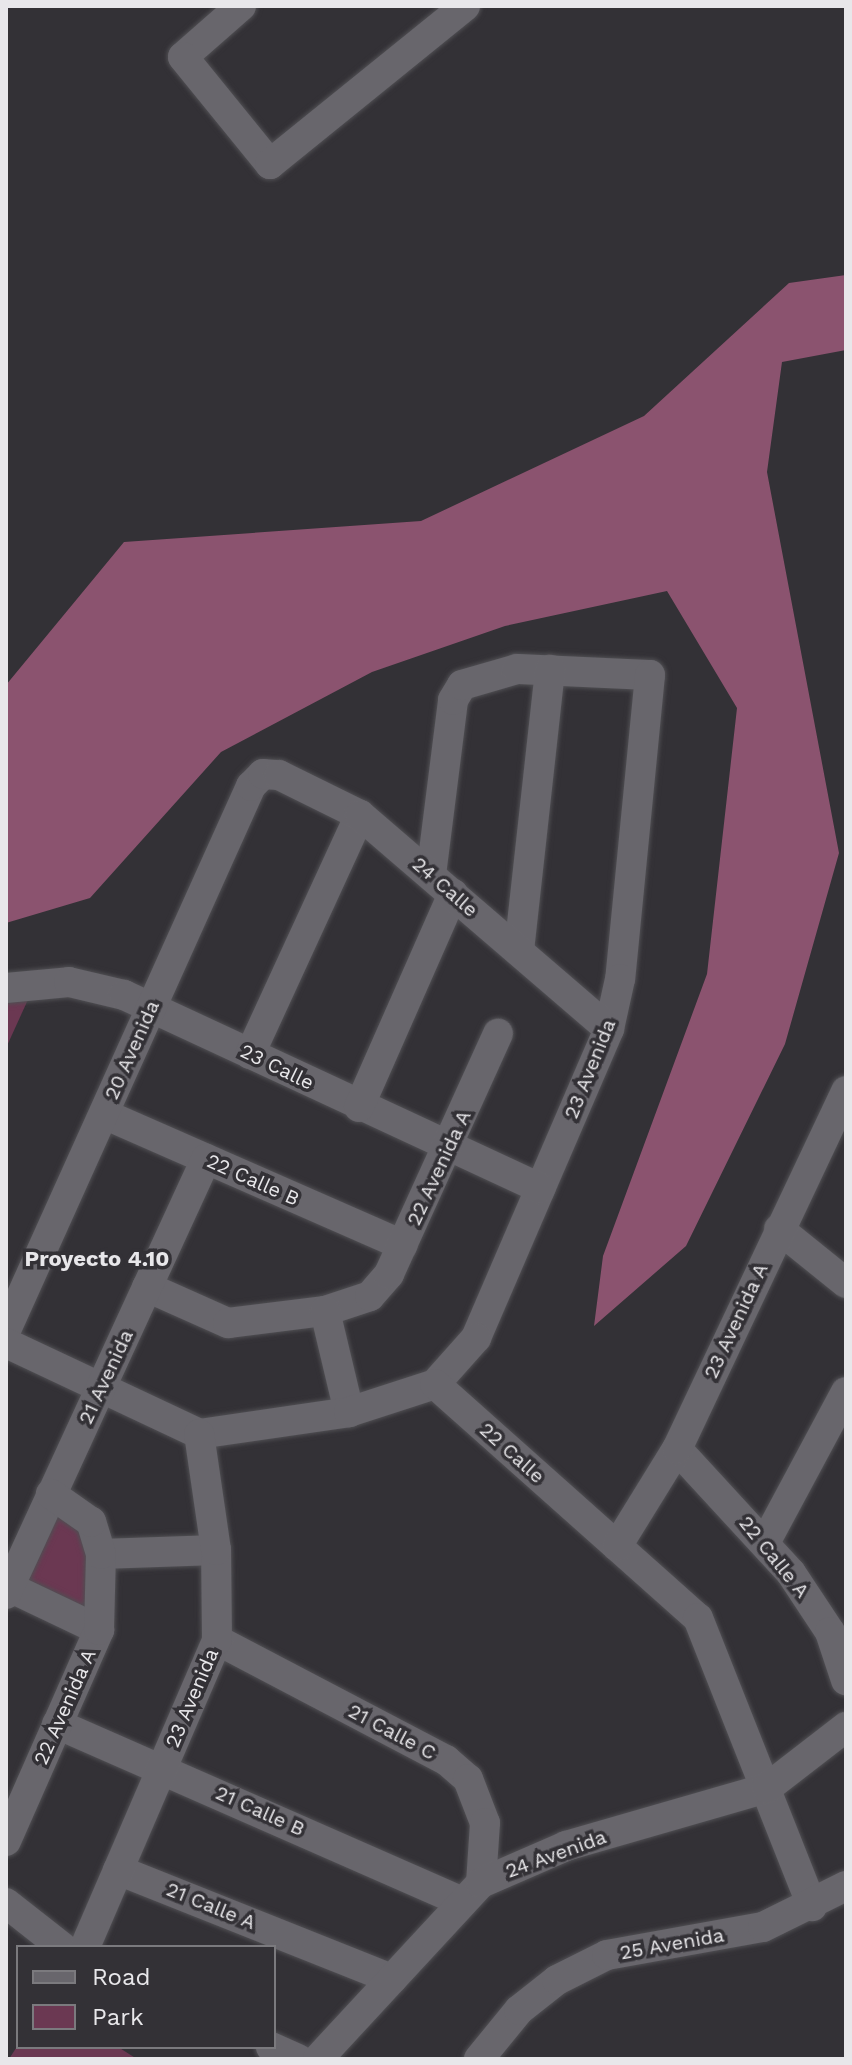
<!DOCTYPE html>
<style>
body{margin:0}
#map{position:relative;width:852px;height:2065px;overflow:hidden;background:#333136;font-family:"Work Sans",sans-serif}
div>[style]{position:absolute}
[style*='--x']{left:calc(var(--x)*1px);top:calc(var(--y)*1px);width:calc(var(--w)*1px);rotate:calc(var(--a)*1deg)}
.green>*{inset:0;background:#6b3852}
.forest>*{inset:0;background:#8b536f}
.roads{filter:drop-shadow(0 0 2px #504f53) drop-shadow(0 0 2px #504f53)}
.minor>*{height:30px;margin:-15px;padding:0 15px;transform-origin:15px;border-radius:15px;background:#68666c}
span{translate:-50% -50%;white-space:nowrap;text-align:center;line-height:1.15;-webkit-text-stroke:7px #333136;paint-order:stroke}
.street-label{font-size:20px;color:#e8e7ea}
.neighbourhood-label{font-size:22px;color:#e8e7ea;font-weight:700}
.frame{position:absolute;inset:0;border:8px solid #e8e7ea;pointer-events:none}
.legend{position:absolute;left:16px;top:1945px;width:260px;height:104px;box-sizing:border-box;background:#333136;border:2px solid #7b7a7e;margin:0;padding:10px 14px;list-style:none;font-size:24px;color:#e8e7ea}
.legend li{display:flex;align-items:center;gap:16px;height:40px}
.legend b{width:40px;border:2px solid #7b7a7e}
</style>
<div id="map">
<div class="green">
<i style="clip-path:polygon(36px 982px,6px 1048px,6px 988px)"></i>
<i style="clip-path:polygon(51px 1494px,91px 1522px,99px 1630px,10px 1587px)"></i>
<i style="clip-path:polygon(18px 2045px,118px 2047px,137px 2059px,9px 2059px)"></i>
</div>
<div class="forest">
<i style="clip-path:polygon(846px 275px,846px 350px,782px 362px,767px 472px,839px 853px,785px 1044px,686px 1246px,594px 1326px,603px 1256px,707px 974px,737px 708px,667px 591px,505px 626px,372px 672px,221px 752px,90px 898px,6px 923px,6px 685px,124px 542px,421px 521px,644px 416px,789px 283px)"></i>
</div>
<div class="roads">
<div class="minor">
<i style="--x:241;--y:6;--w:77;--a:138.7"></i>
<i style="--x:183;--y:57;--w:138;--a:50.9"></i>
<i style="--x:270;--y:164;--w:251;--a:-39"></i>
<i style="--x:431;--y:875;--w:176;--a:-82.8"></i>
<i style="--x:453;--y:700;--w:17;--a:-59"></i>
<i style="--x:462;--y:685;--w:57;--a:-16.2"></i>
<i style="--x:517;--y:669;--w:133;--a:2.6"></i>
<i style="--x:650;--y:675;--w:305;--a:95.6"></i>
<i style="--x:620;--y:979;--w:51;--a:102.4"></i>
<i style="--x:609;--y:1029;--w:336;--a:113.3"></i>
<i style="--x:476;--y:1338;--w:62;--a:131.7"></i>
<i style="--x:519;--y:951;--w:283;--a:-83.7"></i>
<i style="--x:6;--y:988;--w:63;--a:-5.4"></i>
<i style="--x:69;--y:982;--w:57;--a:13.3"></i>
<i style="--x:124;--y:995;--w:459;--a:24.9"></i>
<i style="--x:250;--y:1054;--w:263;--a:-65.3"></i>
<i style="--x:359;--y:1107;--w:233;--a:-66.2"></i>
<i style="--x:104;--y:1114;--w:326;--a:23.7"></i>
<i style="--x:779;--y:1229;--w:86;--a:38.9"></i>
<i style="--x:147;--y:1287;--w:89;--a:24"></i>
<i style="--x:228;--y:1323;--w:98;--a:-7.1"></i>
<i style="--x:325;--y:1311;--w:47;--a:-18.4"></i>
<i style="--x:370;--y:1296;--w:29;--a:-49"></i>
<i style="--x:389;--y:1274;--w:264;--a:-65.6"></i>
<i style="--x:325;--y:1311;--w:104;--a:76.6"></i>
<i style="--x:6;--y:1330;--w:597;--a:-65.75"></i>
<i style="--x:251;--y:786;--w:17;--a:-45"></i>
<i style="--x:263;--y:774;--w:16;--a:4"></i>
<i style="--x:279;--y:775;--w:90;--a:26.3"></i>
<i style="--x:360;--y:815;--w:328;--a:40.7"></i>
<i style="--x:6;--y:1343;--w:213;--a:25.2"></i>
<i style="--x:199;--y:1434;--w:152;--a:-8.3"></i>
<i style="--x:349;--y:1412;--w:90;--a:-18"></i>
<i style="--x:435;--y:1384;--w:352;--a:41.7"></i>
<i style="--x:698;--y:1618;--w:310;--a:68.4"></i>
<i style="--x:677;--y:1449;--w:168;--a:47.4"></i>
<i style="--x:791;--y:1573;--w:71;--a:56.5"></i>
<i style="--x:830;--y:1632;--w:51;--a:71.6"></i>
<i style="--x:766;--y:1541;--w:169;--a:-61.8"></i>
<i style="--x:617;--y:1546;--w:114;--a:-58.3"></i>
<i style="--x:677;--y:1449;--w:396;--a:-64.7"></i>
<i style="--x:101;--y:1554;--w:115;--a:-2"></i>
<i style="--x:9;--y:1587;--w:100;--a:25.5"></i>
<i style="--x:6;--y:1594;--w:479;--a:-65.3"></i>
<i style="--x:217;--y:1640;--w:259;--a:27.7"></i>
<i style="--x:446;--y:1760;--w:29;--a:41"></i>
<i style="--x:468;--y:1779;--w:47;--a:68.9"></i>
<i style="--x:485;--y:1823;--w:60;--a:93.8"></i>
<i style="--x:57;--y:1724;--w:441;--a:23.7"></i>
<i style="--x:6;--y:1841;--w:231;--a:-66.2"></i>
<i style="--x:99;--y:1630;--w:76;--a:-88.5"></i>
<i style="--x:101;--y:1554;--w:34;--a:-107"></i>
<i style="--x:91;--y:1522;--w:49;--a:-145"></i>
<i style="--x:118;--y:1870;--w:295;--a:21.7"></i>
<i style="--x:6;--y:1903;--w:71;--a:38.2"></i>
<i style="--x:85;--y:1947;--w:334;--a:-66.7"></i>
<i style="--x:217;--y:1640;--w:90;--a:-90.6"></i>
<i style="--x:216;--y:1550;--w:117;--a:-98.3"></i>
<i style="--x:271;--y:2047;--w:30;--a:24"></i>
<i style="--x:318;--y:2059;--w:240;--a:-47.2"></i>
<i style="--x:481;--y:1883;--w:93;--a:-23.5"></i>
<i style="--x:566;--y:1846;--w:209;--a:-16.1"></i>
<i style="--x:767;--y:1788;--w:100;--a:-37.7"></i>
<i style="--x:479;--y:2059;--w:63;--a:-50.8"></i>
<i style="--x:519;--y:2010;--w:48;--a:-38.3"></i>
<i style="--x:557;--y:1980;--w:56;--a:-26.6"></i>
<i style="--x:607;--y:1955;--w:158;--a:-10.2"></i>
<i style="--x:763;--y:1927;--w:93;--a:-26.3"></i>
</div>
</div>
<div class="street-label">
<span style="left:445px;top:887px;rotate:41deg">24 Calle</span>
<span style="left:132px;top:1050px;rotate:-66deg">20 Avenida</span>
<span style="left:277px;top:1067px;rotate:26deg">23 Calle</span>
<span style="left:590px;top:1069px;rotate:-68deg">23 Avenida</span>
<span style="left:439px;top:1168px;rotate:-65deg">22 Avenida A</span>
<span style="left:253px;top:1180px;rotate:24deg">22 Calle B</span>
<span style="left:736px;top:1321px;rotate:-65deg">23 Avenida A</span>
<span style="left:106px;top:1377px;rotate:-65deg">21 Avenida</span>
<span style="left:512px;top:1453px;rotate:42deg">22 Calle</span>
<span style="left:774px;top:1557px;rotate:51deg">22 Calle A</span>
<span style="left:192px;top:1698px;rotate:-67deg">23 Avenida</span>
<span style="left:65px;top:1707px;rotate:-66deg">22 Avenida A</span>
<span style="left:392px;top:1732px;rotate:28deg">21 Calle C</span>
<span style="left:260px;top:1811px;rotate:24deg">21 Calle B</span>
<span style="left:556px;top:1854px;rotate:-20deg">24 Avenida</span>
<span style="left:211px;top:1906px;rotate:22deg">21 Calle A</span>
<span style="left:672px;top:1944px;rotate:-10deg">25 Avenida</span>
</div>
<div class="neighbourhood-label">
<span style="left:97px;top:1259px">Proyecto 4.10</span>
</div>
<div class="frame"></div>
<ul class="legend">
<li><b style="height:10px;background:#68666c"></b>Road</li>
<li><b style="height:22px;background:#6b3852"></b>Park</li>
</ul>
</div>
